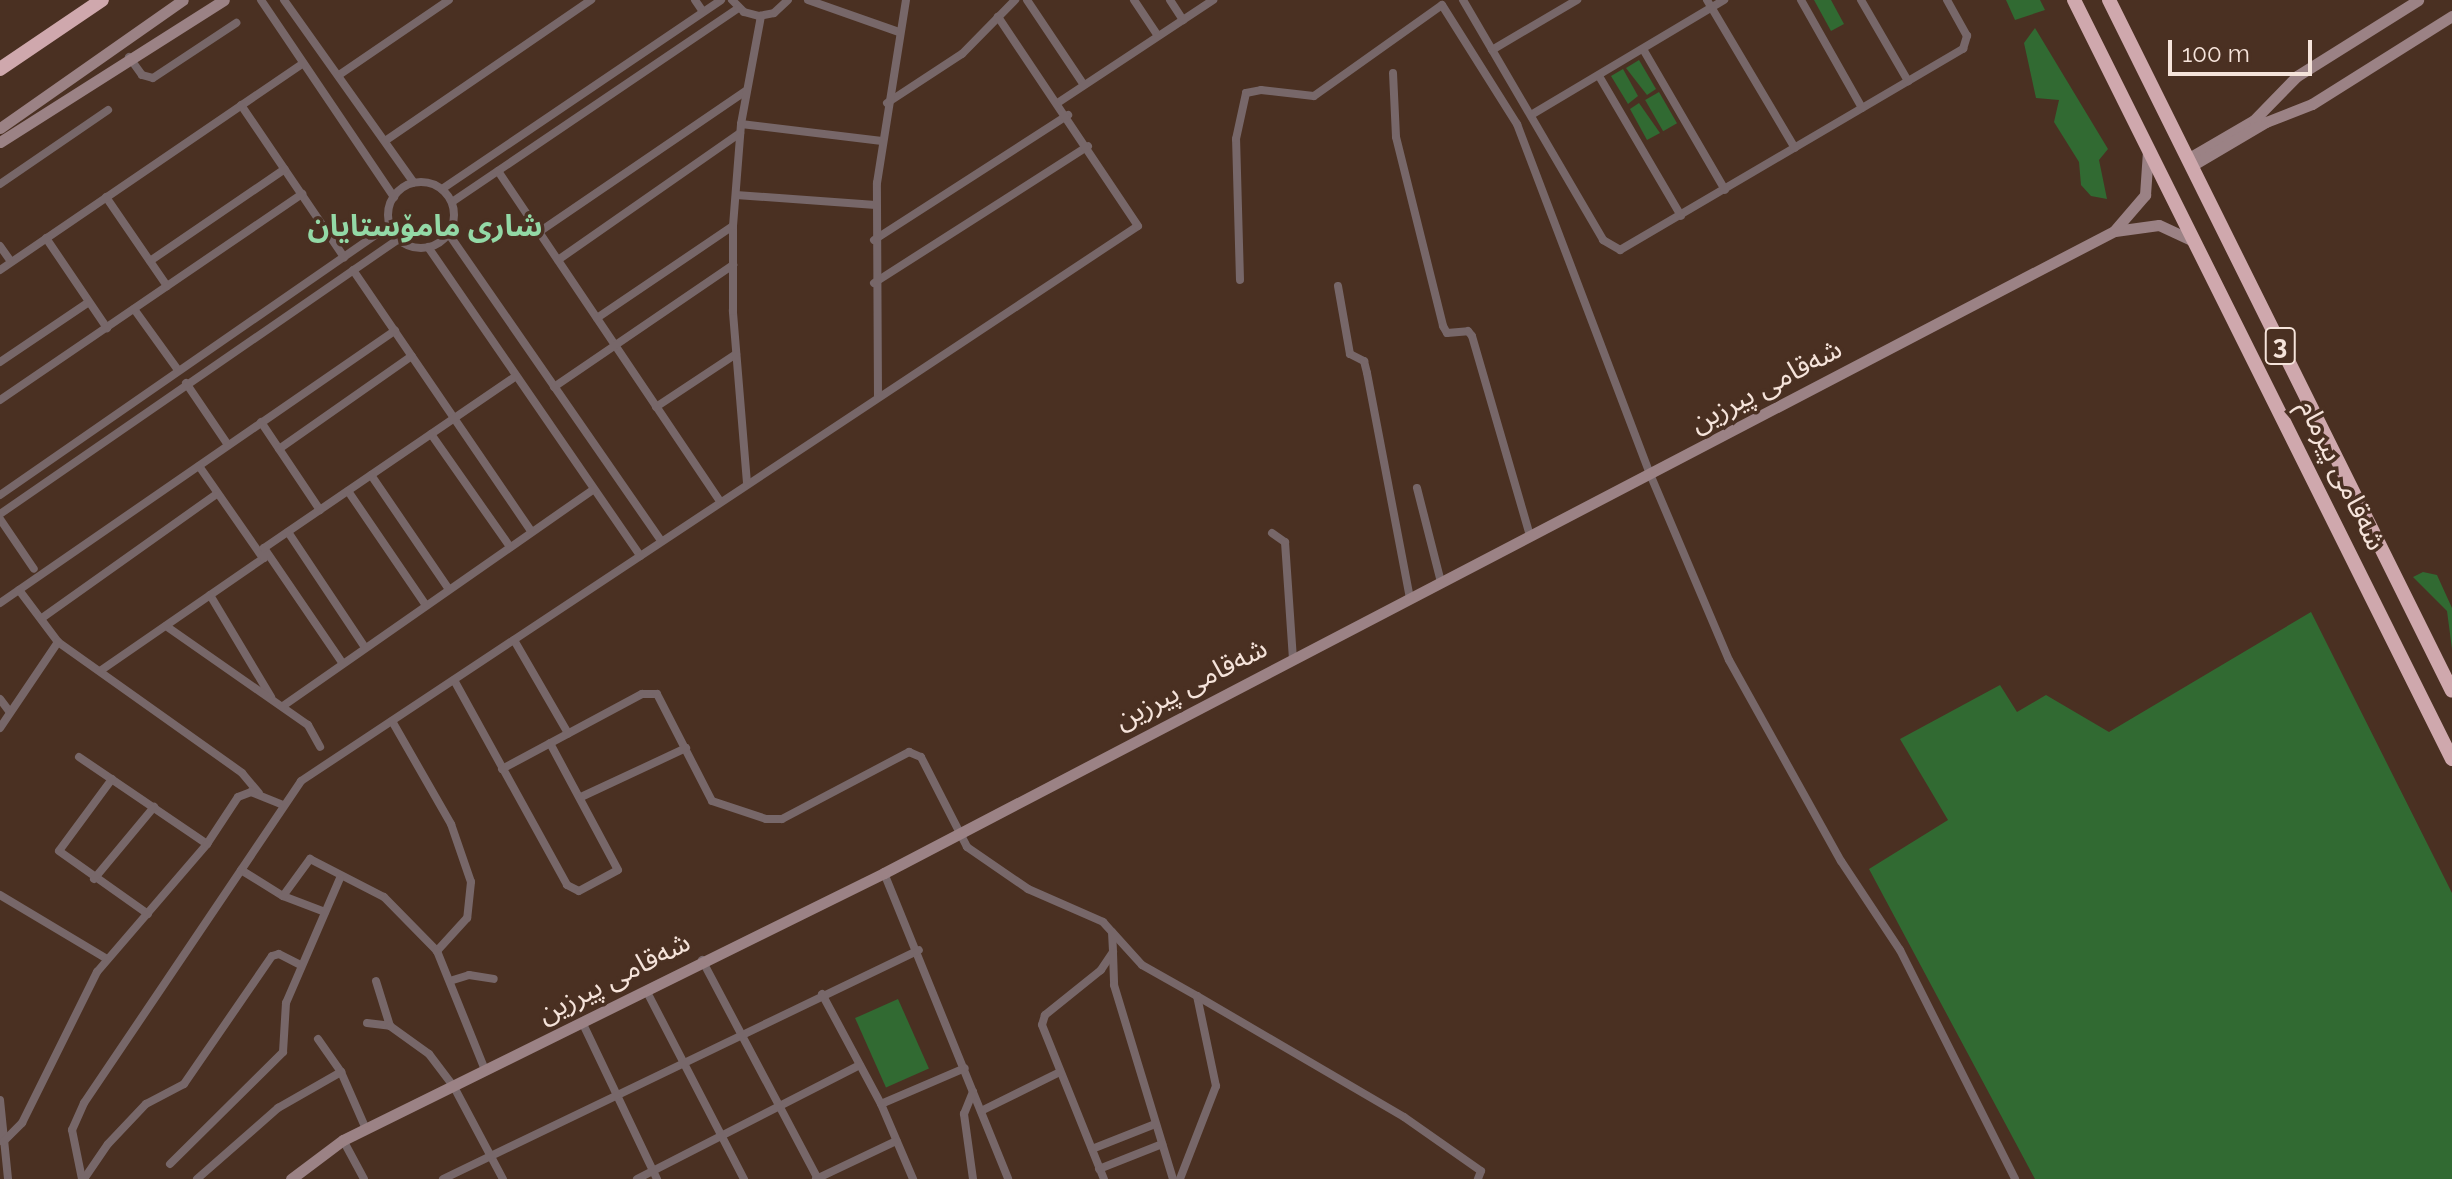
<!DOCTYPE html>
<meta charset="utf-8">
<style>
body{margin:0}
#map{position:relative;width:2452px;height:1179px;overflow:hidden;background:#4a3022;font-family:Raleway,"Noto Sans Arabic",sans-serif}
div>[style]{position:absolute}
[style*='--x']{left:calc(var(--x)*1px);top:calc(var(--y)*1px);width:calc(var(--w)*1px);rotate:calc(var(--a)*1deg)}
.green>*{inset:0;background:#316a32;transform-origin:0 0}
.street>*{height:8px;margin:-4px;padding:0 4px;transform-origin:4px;border-radius:4px;background:#776769}
.street>.ring{margin:-4px;padding:0;box-sizing:content-box;background:none;border:8px solid #776769;border-radius:50%}
.secondary>*{height:11px;margin:-5.5px;padding:0 5.5px;transform-origin:5.5px;border-radius:5.5px;background:#9b8285}
.highway>*{height:14px;margin:-7px;padding:0 7px;transform-origin:7px;border-radius:7px;background:#cfa8ad}
span{translate:-50% -50%;white-space:nowrap;text-align:center;line-height:1.15;-webkit-text-stroke:7px #4a3022;paint-order:stroke}
.shield-label span{padding:2px 6px;background:#4a3022;border:2px solid;border-radius:6px;-webkit-text-stroke-width:0}
.shield-label{font-size:26px;color:#f5e3da;font-weight:700}
.street-label{font-size:28px;color:#f5e3da}
.neighbourhood-label{font-size:30px;color:#93d9a6;font-weight:700}
.scale{position:absolute;left:2168px;top:40px;width:144px;height:36px;box-sizing:border-box;border:4px solid #f5e3da;border-top:0;padding-left:10px;font-size:24px;line-height:28px;white-space:nowrap;color:#f5e3da;-webkit-text-stroke:6px #4a3022;paint-order:stroke}
</style>
<div id="map">
<div class="green">
<i style="clip-path:polygon(1814px 0,1831px 0,1844px 24px,1831px 31px)"></i>
<i style="clip-path:polygon(2006px 0,2040px 0,2045px 10px,2015px 20px)"></i>
<i style="clip-path:polygon(2035px 28px,2108px 149px,2099px 160px,2107px 199px,2091px 196px,2081px 185px,2079px 162px,2054px 122px,2059px 100px,2036px 98px,2024px 43px)"></i>
<i style="clip-path:polygon(1639px 60px,1656px 89px,1647px 95px,1626px 68px)"></i>
<i style="clip-path:polygon(1623px 69px,1638px 96px,1628px 104px,1611px 76px)"></i>
<i style="left:1659px;top:92px;width:36px;height:16px;rotate:60deg"></i>
<i style="clip-path:polygon(1639px 103px,1660px 133px,1647px 140px,1630px 109px)"></i>
<i style="clip-path:polygon(2423px 572px,2437px 575px,2452px 608px,2452px 649px,2447px 611px,2413px 577px)"></i>
<i style="clip-path:polygon(2311px 612px,2452px 893px,2452px 1179px,2035px 1179px,1869px 869px,1948px 820px,1900px 739px,2000px 685px,2017px 712px,2046px 695px,2109px 732px)"></i>
<i style="left:898px;top:999px;width:76px;height:47px;rotate:66deg"></i>
</div>
<div class="street">
<i style="--x:261;--y:0;--w:238;--a:56"></i>
<i style="--x:284;--y:0;--w:224;--a:54.6"></i>
<i style="--x:695;--y:0;--w:14;--a:56"></i>
<i style="--x:732;--y:0;--w:17;--a:45"></i>
<i style="--x:744;--y:12;--w:16;--a:15"></i>
<i style="--x:759;--y:16;--w:15;--a:-11"></i>
<i style="--x:774;--y:13;--w:19;--a:-43"></i>
<i style="--x:808;--y:0;--w:96;--a:19.4"></i>
<i style="--x:1027;--y:0;--w:102;--a:56.2"></i>
<i style="--x:1134;--y:0;--w:43;--a:56.3"></i>
<i style="--x:1170;--y:0;--w:24;--a:57"></i>
<i style="--x:1463;--y:0;--w:278;--a:59.7"></i>
<i style="--x:1603;--y:240;--w:20;--a:30"></i>
<i style="--x:1620;--y:250;--w:398;--a:-30.4"></i>
<i style="--x:1963;--y:49;--w:14;--a:-73"></i>
<i style="--x:1967;--y:36;--w:41;--a:-119.1"></i>
<i style="--x:1707;--y:0;--w:172;--a:59.3"></i>
<i style="--x:1801;--y:0;--w:124;--a:60.5"></i>
<i style="--x:1861;--y:0;--w:94;--a:59.9"></i>
<i style="--x:1643;--y:49;--w:163;--a:59.8"></i>
<i style="--x:1492;--y:50;--w:99;--a:-30.5"></i>
<i style="--x:129;--y:57;--w:22;--a:54"></i>
<i style="--x:142;--y:75;--w:11;--a:15"></i>
<i style="--x:153;--y:78;--w:100;--a:-33.5"></i>
<i style="--x:1393;--y:73;--w:64;--a:87.3"></i>
<i style="--x:1396;--y:137;--w:195;--a:76"></i>
<i style="--x:1443;--y:326;--w:8;--a:60"></i>
<i style="--x:1447;--y:333;--w:21;--a:-5"></i>
<i style="--x:1468;--y:331;--w:6;--a:51"></i>
<i style="--x:1472;--y:336;--w:208;--a:73.8"></i>
<i style="--x:339;--y:75;--w:133;--a:-34.3"></i>
<i style="--x:1599;--y:76;--w:162;--a:59.6"></i>
<i style="--x:1059;--y:102;--w:185;--a:-33.5"></i>
<i style="--x:887;--y:103;--w:90;--a:-33.2"></i>
<i style="--x:962;--y:54;--w:76;--a:-45.5"></i>
<i style="--x:241;--y:105;--w:184;--a:55.9"></i>
<i style="--x:1531;--y:115;--w:225;--a:-30.8"></i>
<i style="--x:741;--y:124;--w:142;--a:6.9"></i>
<i style="--x:385;--y:141;--w:250;--a:-34.4"></i>
<i style="--x:498;--y:171;--w:398;--a:56.1"></i>
<i class="ring" style="left:388px;top:182px;width:58px;height:58px"></i>
<i style="--x:0;--y:184;--w:131;--a:-34.4"></i>
<i style="--x:442;--y:189;--w:337;--a:-34.1"></i>
<i style="--x:736;--y:195;--w:140;--a:4.1"></i>
<i style="--x:106;--y:197;--w:108;--a:55.6"></i>
<i style="--x:452;--y:202;--w:346;--a:-34.1"></i>
<i style="--x:539;--y:232;--w:250;--a:-34.3"></i>
<i style="--x:448;--y:233;--w:374;--a:55.3"></i>
<i style="--x:46;--y:238;--w:109;--a:55.9"></i>
<i style="--x:874;--y:240;--w:231;--a:-32.8"></i>
<i style="--x:0;--y:246;--w:19;--a:55"></i>
<i style="--x:428;--y:247;--w:375;--a:55.5"></i>
<i style="--x:558;--y:260;--w:222;--a:-34.9"></i>
<i style="--x:150;--y:261;--w:163;--a:-34.3"></i>
<i style="--x:0;--y:270;--w:367;--a:-34.3"></i>
<i style="--x:353;--y:270;--w:317;--a:55.7"></i>
<i style="--x:1240;--y:280;--w:141;--a:-91.6"></i>
<i style="--x:1236;--y:139;--w:47;--a:-77.7"></i>
<i style="--x:1246;--y:93;--w:15;--a:-11"></i>
<i style="--x:1261;--y:90;--w:53;--a:6.5"></i>
<i style="--x:1314;--y:96;--w:157;--a:-35.4"></i>
<i style="--x:1442;--y:5;--w:141;--a:57.8"></i>
<i style="--x:1517;--y:124;--w:374;--a:69.2"></i>
<i style="--x:1650;--y:474;--w:202;--a:67"></i>
<i style="--x:1729;--y:660;--w:230;--a:60.9"></i>
<i style="--x:1841;--y:861;--w:107;--a:56.5"></i>
<i style="--x:1900;--y:950;--w:256;--a:63.3"></i>
<i style="--x:874;--y:283;--w:254;--a:-32.6"></i>
<i style="--x:1338;--y:286;--w:69;--a:80"></i>
<i style="--x:1350;--y:354;--w:16;--a:27"></i>
<i style="--x:1364;--y:361;--w:12;--a:76"></i>
<i style="--x:1367;--y:373;--w:229;--a:79.2"></i>
<i style="--x:134;--y:309;--w:75;--a:54.2"></i>
<i style="--x:597;--y:318;--w:164;--a:-34.1"></i>
<i style="--x:0;--y:362;--w:107;--a:-34"></i>
<i style="--x:186;--y:383;--w:75;--a:55.9"></i>
<i style="--x:554;--y:387;--w:217;--a:-34.3"></i>
<i style="--x:878;--y:396;--w:213;--a:-90.3"></i>
<i style="--x:877;--y:183;--w:185;--a:-81"></i>
<i style="--x:0;--y:400;--w:366;--a:-34.3"></i>
<i style="--x:656;--y:407;--w:96;--a:-33.5"></i>
<i style="--x:261;--y:422;--w:106;--a:56.2"></i>
<i style="--x:431;--y:434;--w:138;--a:55"></i>
<i style="--x:279;--y:449;--w:162;--a:-35"></i>
<i style="--x:199;--y:466;--w:112;--a:55.2"></i>
<i style="--x:371;--y:475;--w:137;--a:55.7"></i>
<i style="--x:747;--y:483;--w:173;--a:-94.7"></i>
<i style="--x:733;--y:311;--w:85;--a:-90"></i>
<i style="--x:733;--y:226;--w:102;--a:-85.5"></i>
<i style="--x:741;--y:124;--w:110;--a:-79.5"></i>
<i style="--x:1417;--y:488;--w:97;--a:75.7"></i>
<i style="--x:348;--y:491;--w:137;--a:55.7"></i>
<i style="--x:0;--y:495;--w:474;--a:-34.7"></i>
<i style="--x:0;--y:514;--w:485;--a:-34.6"></i>
<i style="--x:0;--y:519;--w:60;--a:55.8"></i>
<i style="--x:288;--y:532;--w:137;--a:56.3"></i>
<i style="--x:1272;--y:533;--w:16;--a:35"></i>
<i style="--x:1285;--y:542;--w:117;--a:86.1"></i>
<i style="--x:264;--y:548;--w:137;--a:55.7"></i>
<i style="--x:19;--y:590;--w:65;--a:53.1"></i>
<i style="--x:58;--y:642;--w:226;--a:35.4"></i>
<i style="--x:242;--y:773;--w:26;--a:50"></i>
<i style="--x:210;--y:595;--w:119;--a:59.1"></i>
<i style="--x:0;--y:603;--w:480;--a:-34.6"></i>
<i style="--x:42;--y:618;--w:212;--a:-35.4"></i>
<i style="--x:166;--y:626;--w:173;--a:34.9"></i>
<i style="--x:308;--y:725;--w:25;--a:61"></i>
<i style="--x:514;--y:640;--w:108;--a:59.9"></i>
<i style="--x:100;--y:671;--w:199;--a:-34.6"></i>
<i style="--x:264;--y:558;--w:10;--a:-90"></i>
<i style="--x:264;--y:548;--w:305;--a:-34.3"></i>
<i style="--x:454;--y:680;--w:234;--a:61.1"></i>
<i style="--x:567;--y:885;--w:13;--a:27"></i>
<i style="--x:579;--y:891;--w:44;--a:-28.3"></i>
<i style="--x:618;--y:870;--w:144;--a:-118.2"></i>
<i style="--x:0;--y:699;--w:15;--a:53"></i>
<i style="--x:283;--y:706;--w:379;--a:-34.9"></i>
<i style="--x:392;--y:721;--w:119;--a:60.2"></i>
<i style="--x:451;--y:824;--w:61;--a:71"></i>
<i style="--x:471;--y:882;--w:36;--a:96"></i>
<i style="--x:467;--y:918;--w:45;--a:132.3"></i>
<i style="--x:0;--y:728;--w:104;--a:-56"></i>
<i style="--x:79;--y:757;--w:155;--a:34.2"></i>
<i style="--x:502;--y:769;--w:159;--a:-28.2"></i>
<i style="--x:642;--y:694;--w:15;--a:0"></i>
<i style="--x:657;--y:694;--w:120;--a:62.8"></i>
<i style="--x:712;--y:801;--w:57;--a:18.4"></i>
<i style="--x:766;--y:819;--w:16;--a:0"></i>
<i style="--x:782;--y:819;--w:144;--a:-27.8"></i>
<i style="--x:909;--y:752;--w:13;--a:23"></i>
<i style="--x:921;--y:757;--w:101;--a:62.9"></i>
<i style="--x:967;--y:847;--w:74;--a:34.5"></i>
<i style="--x:1028;--y:889;--w:82;--a:23.7"></i>
<i style="--x:1103;--y:922;--w:13;--a:48"></i>
<i style="--x:1112;--y:932;--w:20;--a:87"></i>
<i style="--x:1113;--y:952;--w:22;--a:124"></i>
<i style="--x:1101;--y:970;--w:72;--a:141.2"></i>
<i style="--x:1045;--y:1015;--w:10;--a:107"></i>
<i style="--x:1042;--y:1025;--w:166;--a:68.1"></i>
<i style="--x:112;--y:779;--w:89;--a:126.4"></i>
<i style="--x:59;--y:851;--w:109;--a:35.3"></i>
<i style="--x:581;--y:797;--w:116;--a:-25"></i>
<i style="--x:241;--y:870;--w:49;--a:31.8"></i>
<i style="--x:283;--y:896;--w:45;--a:20.9"></i>
<i style="--x:884;--y:873;--w:330;--a:67.9"></i>
<i style="--x:94;--y:879;--w:94;--a:-50.2"></i>
<i style="--x:0;--y:895;--w:125;--a:30.9"></i>
<i style="--x:283;--y:896;--w:46;--a:-53.9"></i>
<i style="--x:310;--y:859;--w:83;--a:27.2"></i>
<i style="--x:384;--y:897;--w:76;--a:45.5"></i>
<i style="--x:437;--y:951;--w:128;--a:68"></i>
<i style="--x:1113;--y:933;--w:43;--a:47.8"></i>
<i style="--x:1142;--y:965;--w:63;--a:29.4"></i>
<i style="--x:1197;--y:996;--w:92;--a:78.1"></i>
<i style="--x:1216;--y:1086;--w:100;--a:111.2"></i>
<i style="--x:1113;--y:953;--w:32;--a:88"></i>
<i style="--x:1114;--y:985;--w:203;--a:73.1"></i>
<i style="--x:702;--y:960;--w:248;--a:62.1"></i>
<i style="--x:453;--y:980;--w:17;--a:-17"></i>
<i style="--x:469;--y:975;--w:25;--a:9"></i>
<i style="--x:376;--y:981;--w:47;--a:72.7"></i>
<i style="--x:647;--y:992;--w:211;--a:62.6"></i>
<i style="--x:822;--y:994;--w:125;--a:61.8"></i>
<i style="--x:881;--y:1104;--w:82;--a:66.9"></i>
<i style="--x:1197;--y:996;--w:240;--a:30.3"></i>
<i style="--x:1404;--y:1117;--w:94;--a:35"></i>
<i style="--x:1481;--y:1171;--w:9;--a:111"></i>
<i style="--x:367;--y:1023;--w:23;--a:7"></i>
<i style="--x:390;--y:1026;--w:48;--a:35.7"></i>
<i style="--x:429;--y:1054;--w:41;--a:52.9"></i>
<i style="--x:454;--y:1087;--w:104;--a:62"></i>
<i style="--x:583;--y:1024;--w:172;--a:64.5"></i>
<i style="--x:318;--y:1039;--w:40;--a:55.1"></i>
<i style="--x:341;--y:1072;--w:62;--a:66.3"></i>
<i style="--x:0;--y:1100;--w:79;--a:84.2"></i>
<i style="--x:881;--y:1104;--w:91;--a:-23.2"></i>
<i style="--x:981;--y:1111;--w:88;--a:-26.3"></i>
<i style="--x:343;--y:1140;--w:44;--a:61.7"></i>
<i style="--x:3;--y:1142;--w:27;--a:-45"></i>
<i style="--x:22;--y:1123;--w:169;--a:-63.6"></i>
<i style="--x:97;--y:972;--w:169;--a:-49.3"></i>
<i style="--x:207;--y:844;--w:56;--a:-56.6"></i>
<i style="--x:238;--y:797;--w:14;--a:-21"></i>
<i style="--x:251;--y:792;--w:35;--a:22"></i>
<i style="--x:1092;--y:1149;--w:68;--a:-21.6"></i>
<i style="--x:170;--y:1164;--w:159;--a:-44.7"></i>
<i style="--x:283;--y:1052;--w:49;--a:-86.5"></i>
<i style="--x:286;--y:1003;--w:136;--a:-66.6"></i>
<i style="--x:1099;--y:1169;--w:68;--a:-21.6"></i>
<i style="--x:82;--y:1179;--w:50;--a:-101.5"></i>
<i style="--x:72;--y:1130;--w:30;--a:-66"></i>
<i style="--x:84;--y:1103;--w:388;--a:-56"></i>
<i style="--x:301;--y:781;--w:1004;--a:-33.55"></i>
<i style="--x:1138;--y:226;--w:252;--a:-123.8"></i>
<i style="--x:84;--y:1179;--w:42;--a:-55.6"></i>
<i style="--x:108;--y:1144;--w:55;--a:-46.5"></i>
<i style="--x:146;--y:1104;--w:43;--a:-27.8"></i>
<i style="--x:184;--y:1084;--w:155;--a:-55.5"></i>
<i style="--x:272;--y:956;--w:7;--a:-16"></i>
<i style="--x:279;--y:954;--w:25;--a:27"></i>
<i style="--x:197;--y:1179;--w:108;--a:-41.2"></i>
<i style="--x:278;--y:1108;--w:73;--a:-29.7"></i>
<i style="--x:443;--y:1179;--w:528;--a:-25.69"></i>
<i style="--x:637;--y:1179;--w:250;--a:-27.1"></i>
<i style="--x:816;--y:1179;--w:89;--a:-25.4"></i>
<i style="--x:973;--y:1179;--w:66;--a:-97.9"></i>
<i style="--x:964;--y:1114;--w:24;--a:-68"></i>
</div>
<div class="secondary">
<i style="--x:0;--y:128;--w:223;--a:-35"></i>
<i style="--x:0;--y:142;--w:265;--a:-32.4"></i>
<i style="--x:2189;--y:158;--w:75;--a:-30.3"></i>
<i style="--x:2254;--y:120;--w:62;--a:-45.7"></i>
<i style="--x:2297;--y:76;--w:143;--a:-32.1"></i>
<i style="--x:2193;--y:165;--w:85;--a:-30.5"></i>
<i style="--x:2266;--y:122;--w:49;--a:-21.4"></i>
<i style="--x:2312;--y:104;--w:165;--a:-32.2"></i>
<i style="--x:2115;--y:231;--w:44;--a:-7.8"></i>
<i style="--x:2159;--y:225;--w:38;--a:25"></i>
<i style="--x:291;--y:1179;--w:65;--a:-36.9"></i>
<i style="--x:343;--y:1140;--w:603;--a:-26.27"></i>
<i style="--x:884;--y:873;--w:1387;--a:-27.56"></i>
<i style="--x:2114;--y:231;--w:48;--a:-49.3"></i>
<i style="--x:2145;--y:195;--w:44;--a:-86.1"></i>
</div>
<div class="highway">
<i style="--x:2074;--y:0;--w:848;--a:63.53"></i>
<i style="--x:2109;--y:0;--w:771;--a:63.6"></i>
<i style="--x:0;--y:69;--w:123;--a:-34.1"></i>
</div>
<div class="shield-label">
<span style="left:2280px;top:346px">3</span>
</div>
<div class="street-label">
<span style="left:1766px;top:386px;rotate:-28deg">شەقامی پیرزین</span>
<span style="left:2342px;top:475px;rotate:64deg">شەقامی پیرمام</span>
<span style="left:1191px;top:684px;rotate:-27deg">شەقامی پیرزین</span>
<span style="left:614px;top:978px;rotate:-27deg">شەقامی پیرزین</span>
</div>
<div class="neighbourhood-label">
<span style="left:425px;top:226px">شاری مامۆستایان</span>
</div>
<div class="scale">100 m</div>
</div>
